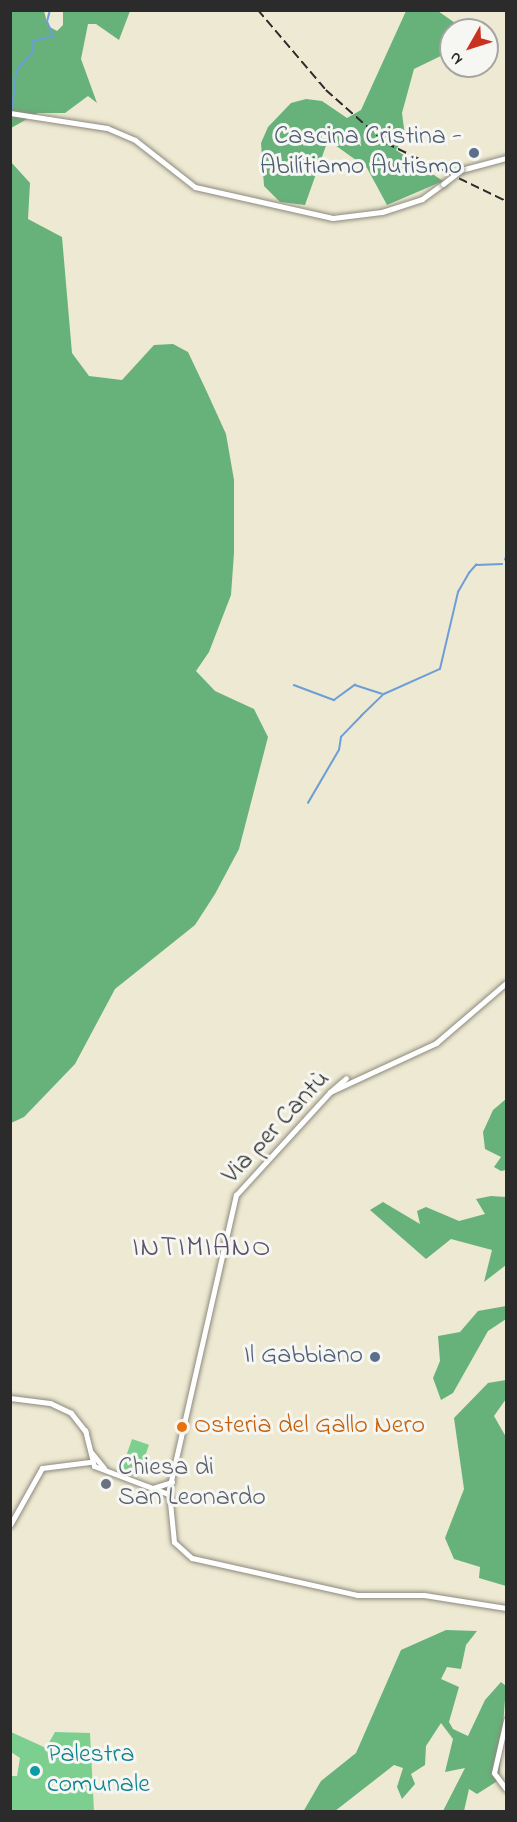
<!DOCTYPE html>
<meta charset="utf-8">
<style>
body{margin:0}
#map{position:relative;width:517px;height:1822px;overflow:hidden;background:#eee9d2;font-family:"Indie Flower",sans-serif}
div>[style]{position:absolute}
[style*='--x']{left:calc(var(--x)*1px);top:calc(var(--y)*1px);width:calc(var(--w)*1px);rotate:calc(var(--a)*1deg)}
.green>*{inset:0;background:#7dcf90;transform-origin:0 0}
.forest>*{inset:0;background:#66b27a}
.stream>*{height:1.5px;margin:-0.75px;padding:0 0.75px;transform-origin:0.75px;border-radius:0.75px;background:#6d9ed7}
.roads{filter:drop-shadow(0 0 2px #8c8a7e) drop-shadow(0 0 2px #8c8a7e)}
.minor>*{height:5px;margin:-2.5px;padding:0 2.5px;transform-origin:2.5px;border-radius:2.5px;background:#fff}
.rail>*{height:1.5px;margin-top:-0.75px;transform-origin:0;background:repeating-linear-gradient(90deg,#2b2b2b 0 9px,transparent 0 13.5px)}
.bridges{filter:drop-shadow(0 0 2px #8c8a7e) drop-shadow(0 0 2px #8c8a7e)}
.minor-bridge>*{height:5px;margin:-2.5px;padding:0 2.5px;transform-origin:2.5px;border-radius:2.5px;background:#fff}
.dots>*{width:16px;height:16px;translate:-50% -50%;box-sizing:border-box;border:3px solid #f6f6f2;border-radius:50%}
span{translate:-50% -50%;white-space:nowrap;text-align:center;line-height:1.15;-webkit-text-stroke:6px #f6f6f2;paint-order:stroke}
.service-label{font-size:26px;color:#4e5e75}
.right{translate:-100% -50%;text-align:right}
.street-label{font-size:26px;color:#2b2b2b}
.food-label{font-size:26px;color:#c56008}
.left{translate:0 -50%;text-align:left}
.worship-label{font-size:26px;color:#5b616d}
.culture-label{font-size:26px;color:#0d838f}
.quarter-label{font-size:28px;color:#5c5168;letter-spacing:1.5px}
.frame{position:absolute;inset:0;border:12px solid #2b2b2b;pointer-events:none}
.north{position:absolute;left:439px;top:18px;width:60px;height:60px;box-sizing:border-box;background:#f6f6f2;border:2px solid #a5a5a2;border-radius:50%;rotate:231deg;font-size:16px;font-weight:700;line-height:24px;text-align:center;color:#2b2b2b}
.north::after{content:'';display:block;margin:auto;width:21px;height:27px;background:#c8321e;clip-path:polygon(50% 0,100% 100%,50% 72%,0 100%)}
</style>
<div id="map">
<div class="green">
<i style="left:132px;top:1439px;width:18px;height:34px;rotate:19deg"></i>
<i style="clip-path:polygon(11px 1732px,46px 1748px,55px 1732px,90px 1733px,94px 1811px,11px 1811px,11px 1776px,17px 1776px,20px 1758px,11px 1752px)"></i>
</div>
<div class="forest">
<i style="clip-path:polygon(11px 11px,44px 11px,48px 26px,57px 31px,63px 25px,63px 11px,130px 11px,119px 40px,96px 24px,88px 24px,81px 59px,97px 103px,88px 96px,65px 113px,38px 113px,11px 128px)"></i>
<i style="clip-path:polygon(406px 11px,438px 11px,465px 30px,451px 30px,451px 51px,414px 69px,402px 113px,405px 136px,396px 150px,443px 181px,387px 205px,367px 168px,328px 140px,305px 205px,280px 202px,264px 186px,261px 143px,268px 127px,291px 103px,306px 99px,322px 101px,347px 118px,361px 110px)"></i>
<i style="clip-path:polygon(11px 162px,30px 183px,28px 219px,62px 237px,72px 353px,89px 376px,122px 380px,154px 345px,173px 344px,188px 352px,206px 390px,226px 434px,234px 480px,234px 553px,231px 595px,209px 652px,196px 671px,215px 691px,254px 709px,268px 737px,239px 849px,215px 894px,195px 925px,115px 989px,75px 1064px,24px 1117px,11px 1123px)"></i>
<i style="clip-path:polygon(506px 1099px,506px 1170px,501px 1171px,494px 1167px,501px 1157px,485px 1149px,483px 1132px,493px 1110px)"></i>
<i style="clip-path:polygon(491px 1196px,506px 1197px,506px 1265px,484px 1282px,492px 1250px,451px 1239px,426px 1259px,370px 1210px,383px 1202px,420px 1224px,417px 1211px,426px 1207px,459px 1221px,485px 1214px,476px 1199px)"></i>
<i style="clip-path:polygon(506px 1306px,506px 1319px,488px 1331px,453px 1393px,441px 1400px,433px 1378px,440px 1361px,438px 1336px,460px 1332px,478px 1311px)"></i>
<i style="clip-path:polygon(506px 1380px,506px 1399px,494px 1416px,506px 1437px,506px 1586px,479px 1578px,480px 1567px,454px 1559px,445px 1538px,464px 1489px,454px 1418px,488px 1383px)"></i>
<i style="clip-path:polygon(446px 1630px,477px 1631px,466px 1645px,461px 1669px,447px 1667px,441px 1679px,459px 1687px,449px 1722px,453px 1729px,468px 1736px,485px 1700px,501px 1682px,506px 1686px,499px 1780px,477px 1794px,469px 1789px,464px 1811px,443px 1811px,465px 1768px,445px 1772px,453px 1739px,441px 1723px,426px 1746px,425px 1765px,411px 1774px,415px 1784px,402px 1799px,397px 1787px,403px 1768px,394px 1765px,335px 1811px,303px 1812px,321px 1781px,356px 1753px,401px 1650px)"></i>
</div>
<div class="stream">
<i style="--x:12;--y:110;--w:39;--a:-84"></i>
<i style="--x:16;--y:71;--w:24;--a:-48"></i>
<i style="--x:32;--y:53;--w:12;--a:-90"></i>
<i style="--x:32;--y:41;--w:22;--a:-13"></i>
<i style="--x:53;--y:36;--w:15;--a:-113"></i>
<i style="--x:47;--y:22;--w:12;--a:-76"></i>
<i style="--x:10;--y:116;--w:1;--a:0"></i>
<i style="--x:505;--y:560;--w:3;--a:-72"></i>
<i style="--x:294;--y:685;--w:43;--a:20.6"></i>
<i style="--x:334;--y:700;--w:26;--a:-36"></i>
<i style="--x:355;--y:685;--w:28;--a:18"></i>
<i style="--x:308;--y:803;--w:61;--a:-59.7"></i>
<i style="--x:339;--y:750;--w:13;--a:-81"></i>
<i style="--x:341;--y:737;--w:29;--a:-46"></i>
<i style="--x:361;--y:716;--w:32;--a:-44"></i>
<i style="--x:384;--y:694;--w:61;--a:-24.1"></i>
<i style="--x:440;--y:669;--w:79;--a:-76.8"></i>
<i style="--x:458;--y:592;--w:22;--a:-60"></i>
<i style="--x:469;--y:573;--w:11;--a:-49"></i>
<i style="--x:476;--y:565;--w:26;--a:-2"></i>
</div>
<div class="roads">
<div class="minor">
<i style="--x:10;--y:113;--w:98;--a:8.8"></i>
<i style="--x:107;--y:128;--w:30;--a:23"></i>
<i style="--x:135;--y:140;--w:76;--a:38.1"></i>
<i style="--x:195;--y:187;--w:141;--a:12.7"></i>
<i style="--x:333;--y:218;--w:49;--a:-7"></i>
<i style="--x:382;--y:212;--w:42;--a:-18"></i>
<i style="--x:422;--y:199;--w:26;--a:-36"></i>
<i style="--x:461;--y:170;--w:47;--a:-14.9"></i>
<i style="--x:330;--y:1092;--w:21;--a:-41"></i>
<i style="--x:10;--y:1398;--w:40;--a:7.1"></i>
<i style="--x:50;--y:1403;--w:23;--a:25"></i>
<i style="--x:71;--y:1413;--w:24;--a:52"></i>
<i style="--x:85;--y:1430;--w:37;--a:76"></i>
<i style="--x:94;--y:1466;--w:79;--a:20.7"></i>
<i style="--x:168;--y:1494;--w:307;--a:-77.2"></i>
<i style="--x:236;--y:1195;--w:139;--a:-47.6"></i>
<i style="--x:330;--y:1092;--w:117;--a:-24.8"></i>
<i style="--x:436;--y:1043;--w:92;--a:-40.6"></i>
<i style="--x:91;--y:1452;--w:21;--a:51"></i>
<i style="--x:153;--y:1488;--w:20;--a:-18"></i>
<i style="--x:169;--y:1492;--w:50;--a:84.3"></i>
<i style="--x:174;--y:1542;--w:24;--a:42"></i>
<i style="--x:192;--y:1558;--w:169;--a:12.6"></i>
<i style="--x:357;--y:1595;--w:67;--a:0"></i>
<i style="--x:424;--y:1595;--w:83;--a:9"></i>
<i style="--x:10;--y:1525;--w:65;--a:-60.7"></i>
<i style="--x:42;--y:1468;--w:48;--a:-7.1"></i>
<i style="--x:506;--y:1720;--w:54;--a:102.8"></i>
<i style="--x:494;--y:1773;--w:20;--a:53"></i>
</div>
</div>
<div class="rail">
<i style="--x:258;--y:10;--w:105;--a:49.6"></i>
<i style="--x:326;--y:90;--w:80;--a:41.5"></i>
<i style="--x:386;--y:143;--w:133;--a:25.8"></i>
</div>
<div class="bridges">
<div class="minor-bridge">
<i style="--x:443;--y:184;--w:23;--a:-38"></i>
</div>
</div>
<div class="dots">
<i style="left:474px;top:153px;background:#5c6f8a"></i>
<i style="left:375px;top:1357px;background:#5c6f8a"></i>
<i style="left:182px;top:1427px;background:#e8710a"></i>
<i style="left:106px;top:1484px;background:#6b7280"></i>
<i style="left:35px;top:1771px;background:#0f9aa8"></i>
</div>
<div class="service-label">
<span class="right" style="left:462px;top:153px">Cascina Cristina -<br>Abilítiamo Autismo</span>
<span class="right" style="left:363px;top:1357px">Il Gabbiano</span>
</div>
<div class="street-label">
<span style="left:277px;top:1128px;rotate:-47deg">Via per Cantù</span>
</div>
<div class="food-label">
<span class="left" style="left:194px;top:1427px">Osteria del Gallo Nero</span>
</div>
<div class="worship-label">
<span class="left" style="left:118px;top:1484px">Chiesa di<br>San Leonardo</span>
</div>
<div class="culture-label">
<span class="left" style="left:47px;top:1771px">Palestra<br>comunale</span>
</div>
<div class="quarter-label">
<span style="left:202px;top:1249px">INTIMIANO</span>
</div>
<div class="frame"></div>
<div class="north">N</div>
</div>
